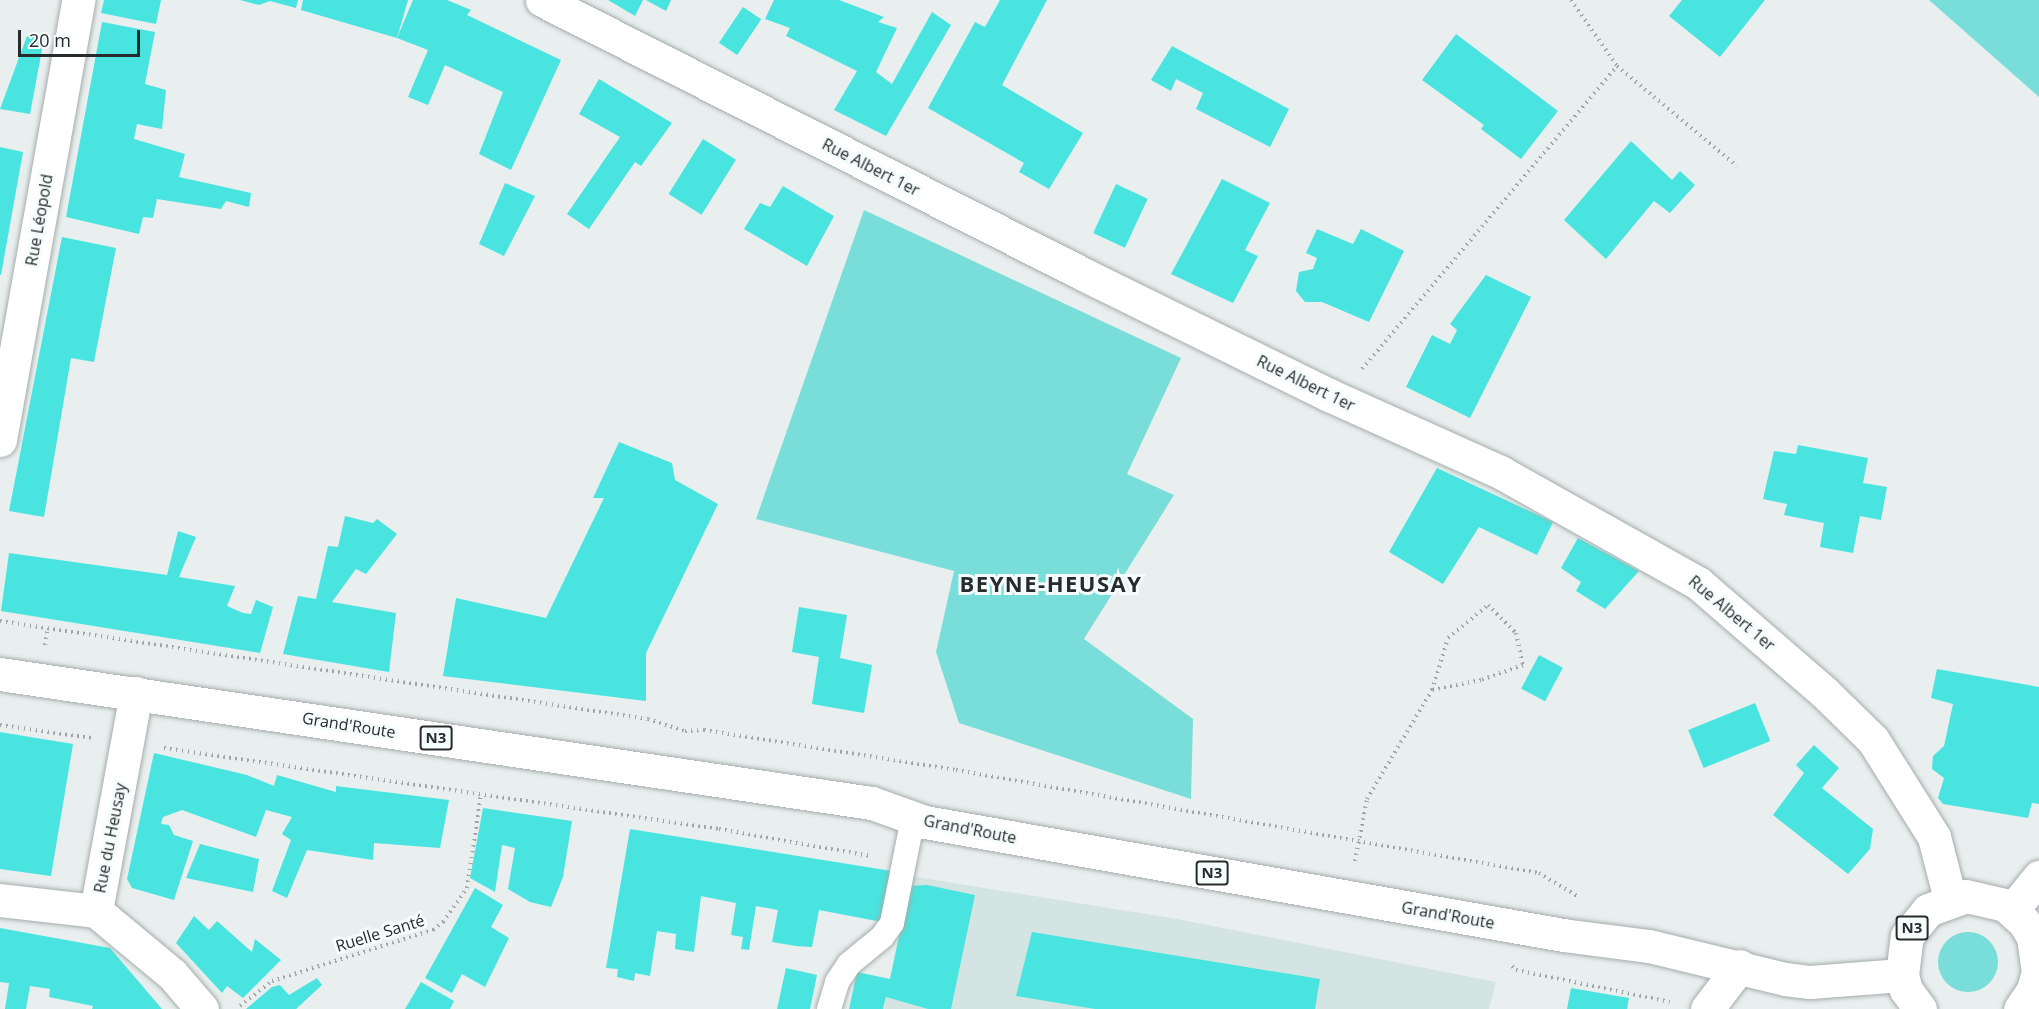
<!DOCTYPE html>
<meta charset="utf-8">
<style>
body{margin:0}
#map{position:relative;width:2039px;height:1009px;overflow:hidden;background:#e8efee;font-family:"Open Sans",sans-serif}
div>[style]{position:absolute}
[style*='--x']{left:calc(var(--x)*1px);top:calc(var(--y)*1px);width:calc(var(--w)*1px);rotate:calc(var(--a)*1deg)}
.built>*{inset:0;background:#d4e4e2}
.green>*{inset:0;background:#79ded9}
.round{border-radius:50%}
.building>*{inset:0;background:#49e4df;transform-origin:0 0}
.path>*{height:4px;margin-top:-2px;transform-origin:0;background:repeating-linear-gradient(90deg,#a1a6a5 0 1.5px,transparent 0 6px)}
.roads{filter:drop-shadow(0 0 2px #a5acab) drop-shadow(0 0 2px #a5acab)}
.lane>*{height:24px;margin:-12px;padding:0 12px;transform-origin:12px;border-radius:12px;background:#fff}
.street>*{height:33px;margin:-16.5px;padding:0 16.5px;transform-origin:16.5px;border-radius:16.5px;background:#fff}
.primary>*{height:33px;margin:-16.5px;padding:0 16.5px;transform-origin:16.5px;border-radius:16.5px;background:#fff}
span{translate:-50% -50%;white-space:nowrap;text-align:center;line-height:1.15;-webkit-text-stroke:6px #f5fcfc;paint-order:stroke}
.shield-label span{padding:2px 4px;background:#f5fcfc;border:2px solid;border-radius:4px;-webkit-text-stroke-width:0}
.shield-label{font-size:15px;color:#282b2b;font-weight:700}
.street-label{font-size:16px;color:#282b2b}
.district-label{font-size:22px;color:#262c2b;font-weight:700;letter-spacing:1.5px}
.scale{position:absolute;left:18px;top:30px;width:122px;height:27px;box-sizing:border-box;border:3px solid #282b2b;border-top:0;padding-left:8px;font-size:18px;line-height:21px;white-space:nowrap;color:#282b2b;-webkit-text-stroke:4px #f5fcfc;paint-order:stroke}
</style>
<div id="map">
<div class="built">
<i style="clip-path:polygon(910px 876px,1177px 919px,1496px 982px,1489px 1009px,884px 1009px)"></i>
</div>
<div class="green">
<i style="clip-path:polygon(1929px 0,2039px 0,2039px 97px)"></i>
<i style="clip-path:polygon(864px 210px,1181px 358px,1127px 474px,1174px 495px,1084px 639px,1193px 719px,1191px 799px,959px 723px,936px 652px,954px 571px,756px 519px)"></i>
<i class="round" style="left:1938px;top:932px;width:60px;height:60px"></i>
</div>
<div class="building">
<i style="clip-path:polygon(104px 0,161px 0,156px 24px,101px 13px)"></i>
<i style="clip-path:polygon(240px 0,298px 0,296px 8px,270px 1px,259px 5px)"></i>
<i style="clip-path:polygon(303px 0,408px 0,397px 38px,301px 10px)"></i>
<i style="clip-path:polygon(413px 0,447px 0,471px 10px,467px 15px,561px 60px,511px 170px,479px 154px,503px 92px,445px 65px,428px 105px,408px 97px,428px 50px,397px 38px)"></i>
<i style="clip-path:polygon(608px 0,643px 0,635px 16px)"></i>
<i style="clip-path:polygon(646px 0,671px 0,666px 11px)"></i>
<i style="clip-path:polygon(774px 0,839px 0,884px 17px,878px 22px,897px 28px,876px 72px,892px 84px,932px 12px,951px 25px,886px 136px,834px 110px,857px 71px,786px 36px,790px 28px,765px 19px)"></i>
<i style="clip-path:polygon(1000px 0,1047px 0,1002px 85px,1083px 133px,1049px 189px,1019px 172px,1024px 163px,928px 108px,975px 22px,985px 27px)"></i>
<i style="clip-path:polygon(1682px 0,1765px 0,1720px 57px,1669px 16px)"></i>
<i style="left:743px;top:7px;width:22px;height:43px;rotate:34deg"></i>
<i style="clip-path:polygon(102px 22px,155px 32px,145px 84px,166px 90px,162px 129px,137px 124px,134px 139px,185px 154px,179px 177px,251px 193px,249px 207px,226px 201px,221px 209px,157px 199px,153px 218px,143px 217px,139px 234px,66px 217px)"></i>
<i style="clip-path:polygon(1456px 34px,1558px 111px,1521px 159px,1481px 129px,1484px 125px,1422px 80px)"></i>
<i style="clip-path:polygon(27px 36px,44px 39px,30px 114px,0 109px)"></i>
<i style="clip-path:polygon(1172px 46px,1289px 109px,1270px 147px,1196px 109px,1203px 93px,1176px 79px,1171px 91px,1151px 80px)"></i>
<i style="clip-path:polygon(599px 79px,672px 123px,641px 166px,635px 162px,589px 229px,567px 214px,620px 137px,579px 114px)"></i>
<i style="left:703px;top:139px;width:39px;height:65px;rotate:32deg"></i>
<i style="clip-path:polygon(1631px 141px,1672px 180px,1680px 171px,1695px 185px,1670px 213px,1654px 201px,1606px 259px,1564px 220px)"></i>
<i style="clip-path:polygon(0 147px,23px 152px,1px 275px,0 275px)"></i>
<i style="clip-path:polygon(1222px 179px,1270px 203px,1245px 250px,1258px 256px,1233px 303px,1171px 274px)"></i>
<i style="clip-path:polygon(505px 183px,535px 196px,504px 256px,479px 244px)"></i>
<i style="left:1116px;top:184px;width:35px;height:54px;rotate:25deg"></i>
<i style="clip-path:polygon(783px 186px,834px 216px,807px 266px,744px 229px,760px 203px,770px 207px)"></i>
<i style="clip-path:polygon(1317px 229px,1353px 244px,1361px 229px,1404px 251px,1369px 322px,1322px 302px,1305px 302px,1296px 291px,1299px 272px,1313px 269px,1317px 258px,1306px 253px)"></i>
<i style="clip-path:polygon(62px 237px,116px 248px,94px 362px,71px 358px,44px 517px,9px 511px)"></i>
<i style="clip-path:polygon(1486px 275px,1531px 297px,1470px 418px,1406px 387px,1432px 335px,1450px 344px,1457px 330px,1450px 324px)"></i>
<i style="clip-path:polygon(619px 442px,672px 463px,675px 480px,718px 504px,646px 653px,646px 701px,443px 676px,456px 598px,546px 618px,604px 498px,593px 498px)"></i>
<i style="clip-path:polygon(1798px 445px,1868px 458px,1863px 483px,1887px 487px,1881px 520px,1860px 516px,1853px 553px,1820px 547px,1824px 523px,1784px 515px,1787px 504px,1763px 499px,1774px 451px,1796px 454px)"></i>
<i style="clip-path:polygon(1437px 468px,1553px 522px,1537px 555px,1479px 527px,1443px 584px,1389px 552px)"></i>
<i style="clip-path:polygon(345px 516px,373px 523px,377px 519px,397px 534px,366px 574px,356px 569px,332px 602px,396px 613px,389px 672px,283px 654px,298px 596px,316px 599px,328px 546px,338px 547px)"></i>
<i style="clip-path:polygon(178px 531px,196px 537px,179px 577px,235px 586px,227px 606px,243px 613px,251px 614px,256px 600px,273px 607px,260px 653px,1px 611px,9px 553px,167px 575px)"></i>
<i style="clip-path:polygon(1578px 538px,1639px 571px,1605px 609px,1576px 591px,1581px 582px,1561px 568px)"></i>
<i style="clip-path:polygon(799px 607px,847px 615px,840px 658px,872px 665px,864px 713px,812px 704px,819px 657px,792px 652px)"></i>
<i style="left:1539px;top:655px;width:27px;height:38px;rotate:28deg"></i>
<i style="clip-path:polygon(1937px 669px,2039px 687px,2039px 804px,2032px 803px,2028px 818px,1943px 804px,1938px 798px,1944px 778px,1932px 769px,1933px 756px,1944px 746px,1953px 704px,1931px 698px)"></i>
<i style="left:1755px;top:703px;width:41px;height:72px;rotate:68deg"></i>
<i style="clip-path:polygon(0 732px,73px 744px,51px 876px,0 869px)"></i>
<i style="clip-path:polygon(1814px 745px,1839px 768px,1822px 788px,1873px 829px,1870px 849px,1848px 874px,1773px 815px,1804px 773px,1796px 765px)"></i>
<i style="clip-path:polygon(154px 753px,247px 775px,274px 786px,277px 775px,336px 792px,336px 786px,449px 800px,440px 848px,374px 843px,373px 860px,307px 850px,287px 898px,272px 891px,291px 840px,282px 834px,292px 817px,266px 810px,256px 837px,182px 810px,163px 817px,161px 824px,169px 825px,174px 835px,193px 841px,174px 900px,132px 888px,127px 879px)"></i>
<i style="clip-path:polygon(483px 808px,572px 821px,563px 877px,551px 907px,530px 902px,508px 889px,515px 848px,502px 845px,495px 892px,470px 878px)"></i>
<i style="clip-path:polygon(630px 829px,892px 871px,882px 922px,819px 910px,812px 947px,796px 946px,772px 942px,778px 910px,756px 906px,749px 950px,741px 949px,743px 937px,731px 935px,736px 903px,701px 896px,694px 952px,675px 949px,676px 934px,657px 931px,650px 976px,635px 973px,634px 981px,617px 977px,618px 969px,606px 968px)"></i>
<i style="clip-path:polygon(200px 844px,259px 859px,253px 892px,186px 878px)"></i>
<i style="clip-path:polygon(927px 885px,975px 895px,951px 1009px,928px 1009px,886px 997px,883px 1009px,849px 1009px,857px 972px,890px 979px,910px 886px)"></i>
<i style="clip-path:polygon(475px 888px,503px 905px,491px 927px,509px 938px,485px 987px,462px 974px,452px 993px,425px 978px)"></i>
<i style="clip-path:polygon(194px 916px,209px 930px,217px 921px,252px 952px,255px 939px,281px 960px,243px 998px,227px 986px,222px 993px,176px 943px)"></i>
<i style="clip-path:polygon(0 928px,110px 948px,162px 1009px,92px 1009px,93px 1006px,49px 997px,50px 989px,30px 986px,26px 1009px,5px 1009px,9px 983px,0 982px)"></i>
<i style="clip-path:polygon(1032px 932px,1320px 979px,1315px 1009px,1095px 1009px,1016px 996px)"></i>
<i style="clip-path:polygon(786px 968px,817px 975px,810px 1009px,777px 1009px)"></i>
<i style="clip-path:polygon(317px 978px,322px 985px,296px 1009px,246px 1009px,272px 987px,280px 985px,289px 995px)"></i>
<i style="clip-path:polygon(421px 982px,454px 1001px,450px 1009px,405px 1009px)"></i>
<i style="clip-path:polygon(1571px 988px,1629px 998px,1627px 1009px,1567px 1009px)"></i>
</div>
<div class="path">
<i style="--x:1571;--y:0;--w:80;--a:55.1"></i>
<i style="--x:1617;--y:66;--w:156;--a:39.8"></i>
<i style="--x:1362;--y:369;--w:396;--a:-49.9"></i>
<i style="--x:0;--y:621;--w:655;--a:8.6"></i>
<i style="--x:648;--y:719;--w:39;--a:18"></i>
<i style="--x:685;--y:731;--w:19;--a:-3"></i>
<i style="--x:704;--y:730;--w:255;--a:9"></i>
<i style="--x:956;--y:770;--w:592;--a:10.02"></i>
<i style="--x:1539;--y:873;--w:47;--a:31"></i>
<i style="--x:45;--y:645;--w:18;--a:-81"></i>
<i style="--x:0;--y:725;--w:92;--a:8.1"></i>
<i style="--x:164;--y:748;--w:561;--a:8.3"></i>
<i style="--x:719;--y:829;--w:154;--a:10.1"></i>
<i style="--x:1355;--y:861;--w:63;--a:-79"></i>
<i style="--x:1367;--y:799;--w:127;--a:-59.2"></i>
<i style="--x:1432;--y:690;--w:54;--a:-72.9"></i>
<i style="--x:1448;--y:638;--w:52;--a:-39.5"></i>
<i style="--x:1488;--y:605;--w:40;--a:45"></i>
<i style="--x:1516;--y:633;--w:33;--a:78"></i>
<i style="--x:1523;--y:665;--w:45;--a:160.3"></i>
<i style="--x:1481;--y:680;--w:50;--a:168.5"></i>
<i style="--x:1512;--y:966;--w:6;--a:45"></i>
<i style="--x:1516;--y:970;--w:157;--a:11.7"></i>
<i style="--x:240;--y:1006;--w:41;--a:-38"></i>
<i style="--x:272;--y:981;--w:169;--a:-17.6"></i>
<i style="--x:433;--y:930;--w:13;--a:-39"></i>
<i style="--x:443;--y:922;--w:42;--a:-54.8"></i>
<i style="--x:467;--y:888;--w:95;--a:-81.5"></i>
</div>
<div class="roads">
<div class="lane">
<i style="--x:829;--y:1009;--w:28;--a:-73"></i>
<i style="--x:837;--y:982;--w:22;--a:-56"></i>
<i style="--x:849;--y:964;--w:43;--a:-39.3"></i>
<i style="--x:882;--y:937;--w:17;--a:-54"></i>
<i style="--x:892;--y:923;--w:107;--a:-78.7"></i>
</div>
<div class="street">
<i style="--x:542;--y:0;--w:609;--a:26.86"></i>
<i style="--x:1085;--y:275;--w:272;--a:26.2"></i>
<i style="--x:1329;--y:395;--w:188;--a:24.2"></i>
<i style="--x:1500;--y:472;--w:227;--a:29.3"></i>
<i style="--x:1698;--y:583;--w:167;--a:40.9"></i>
<i style="--x:1824;--y:692;--w:69;--a:44.4"></i>
<i style="--x:1873;--y:740;--w:115;--a:57.8"></i>
<i style="--x:1934;--y:837;--w:64;--a:75.5"></i>
<i style="--x:0;--y:440;--w:447;--a:-79.9"></i>
<i style="--x:136;--y:693;--w:222;--a:100.4"></i>
<i style="--x:96;--y:911;--w:99;--a:39.7"></i>
<i style="--x:172;--y:974;--w:46;--a:49.4"></i>
<i style="--x:0;--y:900;--w:97;--a:6.5"></i>
<i style="--x:2012;--y:910;--w:43;--a:-50.7"></i>
<i style="--x:1707;--y:1009;--w:54;--a:-52.5"></i>
</div>
<div class="primary">
<i style="--x:0;--y:674;--w:881;--a:8.42"></i>
<i style="--x:872;--y:803;--w:56;--a:19.7"></i>
<i style="--x:925;--y:822;--w:648;--a:10.04"></i>
<i style="--x:1563;--y:935;--w:87;--a:7.3"></i>
<i style="--x:1649;--y:946;--w:140;--a:13.6"></i>
<i style="--x:1785;--y:979;--w:25;--a:7"></i>
<i style="--x:1810;--y:982;--w:92;--a:-4.4"></i>
<i style="--x:1920;--y:1009;--w:24;--a:-126"></i>
<i style="--x:1906;--y:990;--w:16;--a:-105"></i>
<i style="--x:1902;--y:975;--w:39;--a:-83"></i>
<i style="--x:1907;--y:936;--w:33;--a:-51"></i>
<i style="--x:1928;--y:910;--w:40;--a:-20.2"></i>
<i style="--x:1966;--y:896;--w:40;--a:13"></i>
<i style="--x:2005;--y:905;--w:25;--a:42"></i>
<i style="--x:2024;--y:922;--w:17;--a:59"></i>
<i style="--x:2033;--y:937;--w:35;--a:82"></i>
<i style="--x:2038;--y:972;--w:19;--a:106"></i>
<i style="--x:2033;--y:990;--w:23;--a:124"></i>
</div>
</div>
<div class="shield-label">
<span style="left:436px;top:738px">N3</span>
<span style="left:1212px;top:873px">N3</span>
<span style="left:1912px;top:928px">N3</span>
</div>
<div class="street-label">
<span style="left:871px;top:167px;rotate:27deg">Rue Albert 1er</span>
<span style="left:39px;top:220px;rotate:-80deg">Rue Léopold</span>
<span style="left:1306px;top:383px;rotate:26deg">Rue Albert 1er</span>
<span style="left:1732px;top:613px;rotate:40deg">Rue Albert 1er</span>
<span style="left:349px;top:725px;rotate:9deg">Grand'Route</span>
<span style="left:970px;top:829px;rotate:11deg">Grand'Route</span>
<span style="left:110px;top:838px;rotate:-79deg">Rue du Heusay</span>
<span style="left:1448px;top:915px;rotate:10deg">Grand'Route</span>
<span style="left:380px;top:933px;rotate:-17deg">Ruelle Santé</span>
</div>
<div class="district-label">
<span style="left:1051px;top:584px">BEYNE-HEUSAY</span>
</div>
<div class="scale">20 m</div>
</div>
